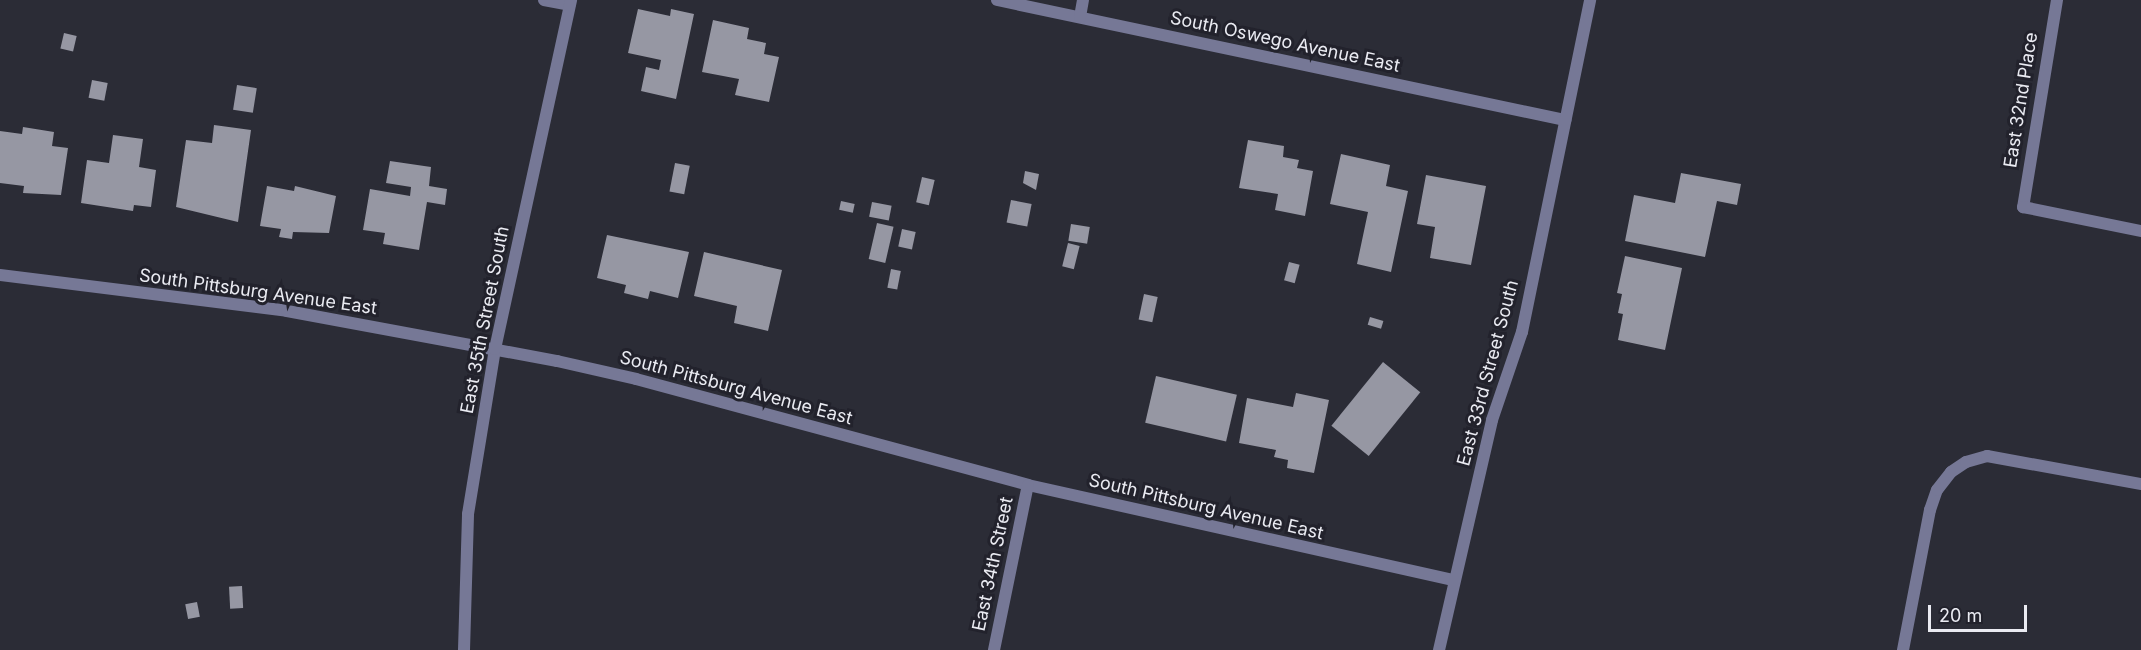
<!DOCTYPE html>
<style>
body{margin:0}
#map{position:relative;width:2141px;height:650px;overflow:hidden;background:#2b2c36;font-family:Inter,sans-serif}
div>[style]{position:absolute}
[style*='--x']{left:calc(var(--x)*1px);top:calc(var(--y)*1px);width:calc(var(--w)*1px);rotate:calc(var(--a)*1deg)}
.building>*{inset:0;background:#9697a3;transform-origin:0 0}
.service>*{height:12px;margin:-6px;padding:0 6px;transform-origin:6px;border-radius:6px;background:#767896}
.minor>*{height:12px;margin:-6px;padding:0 6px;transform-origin:6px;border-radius:6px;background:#767896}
span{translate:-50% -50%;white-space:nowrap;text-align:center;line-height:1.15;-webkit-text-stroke:6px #22222c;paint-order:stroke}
.street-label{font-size:18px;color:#eaebf2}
.scale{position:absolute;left:1928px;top:605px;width:99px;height:27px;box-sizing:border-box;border:3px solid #eaebf2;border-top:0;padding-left:8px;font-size:18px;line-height:21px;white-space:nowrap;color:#eaebf2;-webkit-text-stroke:4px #22222c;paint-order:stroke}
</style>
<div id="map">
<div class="building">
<i style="clip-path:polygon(638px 9px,670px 16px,671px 9px,694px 14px,676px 99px,641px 91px,646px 67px,659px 70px,661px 60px,628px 53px)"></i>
<i style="clip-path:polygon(713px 20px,749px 28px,747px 39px,766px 43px,764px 54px,779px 57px,769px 102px,735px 95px,739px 79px,702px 72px)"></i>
<i style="left:64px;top:33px;width:13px;height:16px;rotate:13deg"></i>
<i style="left:92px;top:80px;width:16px;height:18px;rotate:11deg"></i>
<i style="left:237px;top:85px;width:20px;height:25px;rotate:9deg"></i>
<i style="clip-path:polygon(214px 125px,251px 130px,238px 222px,176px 207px,186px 140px,212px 143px)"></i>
<i style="clip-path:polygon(23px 127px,54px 132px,52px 146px,68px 148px,61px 195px,23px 193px,24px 186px,0 183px,0 131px,22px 134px)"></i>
<i style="clip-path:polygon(113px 135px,143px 139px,139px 167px,156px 170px,151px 207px,134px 205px,133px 211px,81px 203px,87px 160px,109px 163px)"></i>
<i style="clip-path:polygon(1248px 140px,1284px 146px,1283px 157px,1299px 160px,1297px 168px,1313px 171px,1305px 216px,1275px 210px,1278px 194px,1239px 188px)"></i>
<i style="clip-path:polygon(1341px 154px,1390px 165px,1386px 186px,1408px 191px,1391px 272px,1357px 264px,1368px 212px,1330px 204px)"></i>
<i style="clip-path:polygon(390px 161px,431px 167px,429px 186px,447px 189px,445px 205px,427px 202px,419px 250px,383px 244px,385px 233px,363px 230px,370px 189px,410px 196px,411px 187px,386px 183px)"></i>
<i style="left:675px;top:163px;width:15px;height:29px;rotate:11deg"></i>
<i style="clip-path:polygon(1025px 171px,1039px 174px,1036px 190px,1023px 183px)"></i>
<i style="clip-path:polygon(1681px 173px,1741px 184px,1737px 205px,1717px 201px,1705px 257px,1625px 241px,1634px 195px,1675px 203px)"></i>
<i style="clip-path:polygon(1426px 175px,1486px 186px,1471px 265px,1430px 258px,1435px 227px,1417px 224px)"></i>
<i style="left:922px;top:177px;width:13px;height:26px;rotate:13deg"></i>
<i style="clip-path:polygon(267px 186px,294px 191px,295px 186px,336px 196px,329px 233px,293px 232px,292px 239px,279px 237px,281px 229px,260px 226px)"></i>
<i style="left:1011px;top:200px;width:21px;height:23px;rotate:11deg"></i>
<i style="left:841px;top:201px;width:14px;height:9px;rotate:12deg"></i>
<i style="left:872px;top:202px;width:20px;height:15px;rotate:11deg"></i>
<i style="left:877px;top:223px;width:17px;height:37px;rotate:13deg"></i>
<i style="left:1071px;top:224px;width:19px;height:17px;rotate:9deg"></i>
<i style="left:902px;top:229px;width:14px;height:18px;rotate:12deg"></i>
<i style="clip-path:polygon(607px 235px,689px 252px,678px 298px,650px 291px,648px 299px,624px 293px,626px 285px,597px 278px)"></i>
<i style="left:1068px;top:243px;width:12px;height:24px;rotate:14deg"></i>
<i style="clip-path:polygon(704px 252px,782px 270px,768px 331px,734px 323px,737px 306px,694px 296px)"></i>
<i style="clip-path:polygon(1625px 256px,1682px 268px,1665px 350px,1618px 340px,1623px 314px,1618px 313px,1622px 294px,1617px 293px)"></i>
<i style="left:1289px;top:262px;width:11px;height:19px;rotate:15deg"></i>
<i style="left:891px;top:269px;width:10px;height:19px;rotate:11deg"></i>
<i style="left:1144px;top:294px;width:14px;height:26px;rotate:12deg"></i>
<i style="left:1370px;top:317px;width:14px;height:8px;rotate:17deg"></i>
<i style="left:1383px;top:362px;width:48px;height:82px;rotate:39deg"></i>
<i style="left:1156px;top:376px;width:83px;height:48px;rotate:13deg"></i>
<i style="clip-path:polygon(1296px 393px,1329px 400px,1314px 473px,1287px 468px,1288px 460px,1274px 457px,1276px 450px,1239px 443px,1247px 398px,1293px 407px)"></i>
<i style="left:242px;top:586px;width:22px;height:13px;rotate:87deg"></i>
<i style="left:197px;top:602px;width:15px;height:12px;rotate:79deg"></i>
</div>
<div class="service">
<i style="--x:544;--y:0;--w:26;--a:11"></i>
</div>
<div class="minor">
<i style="--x:997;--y:0;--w:581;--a:11.93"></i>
<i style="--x:2057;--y:0;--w:210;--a:99.3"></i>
<i style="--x:2023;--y:207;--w:120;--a:11.5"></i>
<i style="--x:1080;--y:17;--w:17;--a:-80"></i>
<i style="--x:0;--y:275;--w:289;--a:7.1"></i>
<i style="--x:287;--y:311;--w:275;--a:10.5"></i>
<i style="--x:557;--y:361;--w:81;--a:12.8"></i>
<i style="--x:636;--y:379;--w:406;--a:15.1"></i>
<i style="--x:1028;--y:485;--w:436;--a:12.6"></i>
<i style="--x:464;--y:650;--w:136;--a:-88.3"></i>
<i style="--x:468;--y:514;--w:167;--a:-80.7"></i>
<i style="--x:495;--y:349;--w:357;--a:-77.7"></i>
<i style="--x:994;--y:650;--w:168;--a:-78.4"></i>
<i style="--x:1439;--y:650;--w:236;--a:-77"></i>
<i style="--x:1492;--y:420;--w:93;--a:-71.2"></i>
<i style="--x:1522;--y:332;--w:339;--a:-78.4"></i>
<i style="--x:1903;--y:650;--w:143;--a:-79.1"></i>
<i style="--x:1930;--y:510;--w:21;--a:-71"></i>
<i style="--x:1937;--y:490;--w:23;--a:-52"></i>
<i style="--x:1951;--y:472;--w:18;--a:-34"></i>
<i style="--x:1966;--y:462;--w:22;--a:-16"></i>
<i style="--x:1987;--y:456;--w:157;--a:10.3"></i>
</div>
<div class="street-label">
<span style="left:1285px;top:42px;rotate:12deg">South Oswego Avenue East</span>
<span style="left:2021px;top:100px;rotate:-81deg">East 32nd Place</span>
<span style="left:258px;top:292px;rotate:8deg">South Pittsburg Avenue East</span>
<span style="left:485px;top:320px;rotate:-79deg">East 35th Street South</span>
<span style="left:1488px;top:373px;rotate:-75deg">East 33rd Street South</span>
<span style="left:736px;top:388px;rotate:15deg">South Pittsburg Avenue East</span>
<span style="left:1206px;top:507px;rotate:13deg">South Pittsburg Avenue East</span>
<span style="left:993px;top:564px;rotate:-78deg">East 34th Street</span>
</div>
<div class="scale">20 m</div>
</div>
